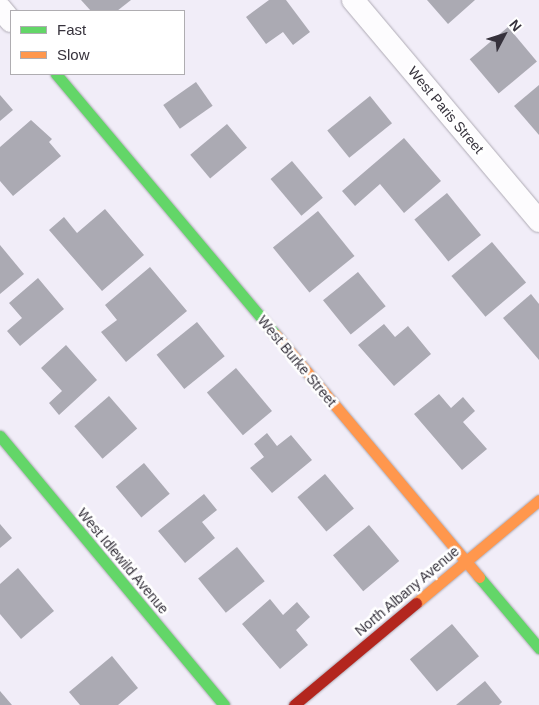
<!DOCTYPE html>
<style>
body{margin:0}
#map{position:relative;width:539px;height:705px;overflow:hidden;background:#f1edf8;font-family:Helvetica,sans-serif}
div>[style]{position:absolute}
[style*='--x']{left:calc(var(--x)*1px);top:calc(var(--y)*1px);width:calc(var(--w)*1px);rotate:calc(var(--a)*1deg)}
.building>*{inset:0;background:#abaab3;transform-origin:0 0}
.roads{filter:drop-shadow(0 0 1px #aeaab4) drop-shadow(0 0 1px #aeaab4)}
.street>*{height:22px;margin:-11px;padding:0 11px;transform-origin:11px;border-radius:11px;background:#fdfcfe}
.fast>*{height:11px;margin:-5.5px;padding:0 5.5px;transform-origin:5.5px;border-radius:5.5px;background:#63d668}
.slow>*{height:11px;margin:-5.5px;padding:0 5.5px;transform-origin:5.5px;border-radius:5.5px;background:#ff974d}
.jam>*{height:11px;margin:-5.5px;padding:0 5.5px;transform-origin:5.5px;border-radius:5.5px;background:#b3261e}
span{translate:-50% -50%;white-space:nowrap;text-align:center;line-height:1.15;-webkit-text-stroke:5px #fff;paint-order:stroke}
.street-label{font-size:14px;color:#36323c}
.legend{position:absolute;left:10px;top:10px;width:175px;height:65px;box-sizing:border-box;background:#fff;border:1px solid #afadb1;margin:0;padding:6px 9px;list-style:none;font-size:15px;color:#36323c}
.legend li{display:flex;align-items:center;gap:10px;height:25px}
.legend b{width:25px;border:1px solid #afadb1}
.north{position:absolute;left:479px;top:10px;width:50px;height:50px;-webkit-text-stroke:4px #fff;paint-order:stroke;rotate:50deg;font-size:14px;font-weight:700;line-height:20px;text-align:center;color:#36323c}
.north::after{content:'';display:block;margin:auto;width:18px;height:22px;background:#36323c;clip-path:polygon(50% 0,100% 100%,50% 72%,0 100%)}
</style>
<div id="map">
<div class="building">
<i style="clip-path:polygon(81px 0,131px 0,117px 11px,91px 11px)"></i>
<i style="clip-path:polygon(269px 0,286px 0,310px 32px,293px 45px,283px 32px,266px 44px,246px 17px)"></i>
<i style="clip-path:polygon(427px 0,475px 0,448px 24px)"></i>
<i style="left:508px;top:27px;width:45px;height:50px;rotate:50deg"></i>
<i style="left:196px;top:82px;width:29px;height:40px;rotate:55deg"></i>
<i style="clip-path:polygon(539px 85px,539px 135px,514px 106px)"></i>
<i style="clip-path:polygon(0 95px,13px 110px,0 121px)"></i>
<i style="left:370px;top:96px;width:35px;height:55px;rotate:51deg"></i>
<i style="clip-path:polygon(31px 120px,52px 139px,49px 142px,61px 156px,13px 196px,0 181px,0 147px)"></i>
<i style="left:227px;top:124px;width:31px;height:48px;rotate:50deg"></i>
<i style="clip-path:polygon(404px 138px,441px 181px,404px 213px,380px 184px,355px 206px,342px 191px)"></i>
<i style="left:292px;top:161px;width:48px;height:28px;rotate:50deg"></i>
<i style="left:447px;top:193px;width:54px;height:42px;rotate:51deg"></i>
<i style="clip-path:polygon(105px 209px,144px 255px,102px 291px,49px 230px,64px 217px,77px 233px)"></i>
<i style="left:318px;top:211px;width:58px;height:58px;rotate:51deg"></i>
<i style="left:492px;top:242px;width:53px;height:53px;rotate:50deg"></i>
<i style="clip-path:polygon(0 245px,24px 274px,0 294px)"></i>
<i style="clip-path:polygon(150px 267px,187px 311px,126px 362px,101px 332px,117px 320px,105px 305px)"></i>
<i style="left:358px;top:272px;width:44px;height:45px;rotate:51deg"></i>
<i style="clip-path:polygon(38px 278px,64px 309px,20px 346px,7px 331px,22px 318px,9px 303px)"></i>
<i style="clip-path:polygon(531px 294px,539px 304px,539px 360px,503px 318px)"></i>
<i style="left:197px;top:322px;width:44px;height:52px;rotate:51deg"></i>
<i style="clip-path:polygon(384px 324px,395px 337px,408px 326px,431px 354px,394px 386px,358px 345px)"></i>
<i style="clip-path:polygon(66px 345px,97px 380px,59px 415px,49px 403px,62px 391px,41px 368px)"></i>
<i style="left:236px;top:368px;width:56px;height:38px;rotate:50deg"></i>
<i style="clip-path:polygon(439px 394px,451px 408px,463px 397px,475px 411px,463px 422px,487px 449px,462px 470px,414px 414px)"></i>
<i style="left:109px;top:396px;width:43px;height:46px;rotate:49deg"></i>
<i style="clip-path:polygon(267px 433px,277px 446px,291px 435px,312px 460px,272px 493px,250px 468px,264px 457px,254px 444px)"></i>
<i style="left:144px;top:463px;width:40px;height:37px;rotate:50deg"></i>
<i style="left:325px;top:474px;width:45px;height:36px;rotate:50deg"></i>
<i style="clip-path:polygon(204px 494px,217px 510px,202px 522px,215px 538px,185px 563px,158px 531px)"></i>
<i style="clip-path:polygon(0 524px,12px 538px,0 548px)"></i>
<i style="left:369px;top:525px;width:47px;height:47px;rotate:50deg"></i>
<i style="left:237px;top:547px;width:44px;height:50px;rotate:51deg"></i>
<i style="clip-path:polygon(18px 568px,54px 611px,21px 639px,0 614px,0 584px)"></i>
<i style="clip-path:polygon(270px 599px,283px 615px,297px 602px,310px 617px,296px 630px,308px 645px,280px 669px,242px 624px)"></i>
<i style="left:452px;top:624px;width:42px;height:55px;rotate:50deg"></i>
<i style="clip-path:polygon(112px 656px,138px 688px,118px 705px,80px 705px,69px 692px)"></i>
<i style="clip-path:polygon(485px 681px,502px 702px,499px 705px,456px 705px)"></i>
<i style="clip-path:polygon(0 691px,12px 705px,0 705px)"></i>
</div>
<div class="roads">
<div class="street">
<i style="--x:353;--y:0;--w:289;--a:49.9"></i>
<i style="--x:0;--y:8;--w:17;--a:50"></i>
</div>
<div class="fast">
<i style="--x:56;--y:74;--w:341;--a:49.9"></i>
<i style="--x:0;--y:436;--w:350;--a:50.2"></i>
<i style="--x:479;--y:577;--w:93;--a:49.8"></i>
</div>
<div class="slow">
<i style="--x:276;--y:335;--w:316;--a:50"></i>
<i style="--x:416;--y:603;--w:160;--a:-39.9"></i>
</div>
<div class="jam">
<i style="--x:294;--y:705;--w:159;--a:-39.9"></i>
</div>
</div>
<div class="street-label">
<span style="left:446px;top:110px;rotate:50deg">West Paris Street</span>
<span style="left:297px;top:361px;rotate:50deg">West Burke Street</span>
<span style="left:123px;top:561px;rotate:50deg">West Idlewild Avenue</span>
<span style="left:407px;top:591px;rotate:-40deg">North Albany Avenue</span>
</div>
<ul class="legend">
<li><b style="height:6px;background:#63d668"></b>Fast</li>
<li><b style="height:6px;background:#ff974d"></b>Slow</li>
</ul>
<div class="north">N</div>
</div>
